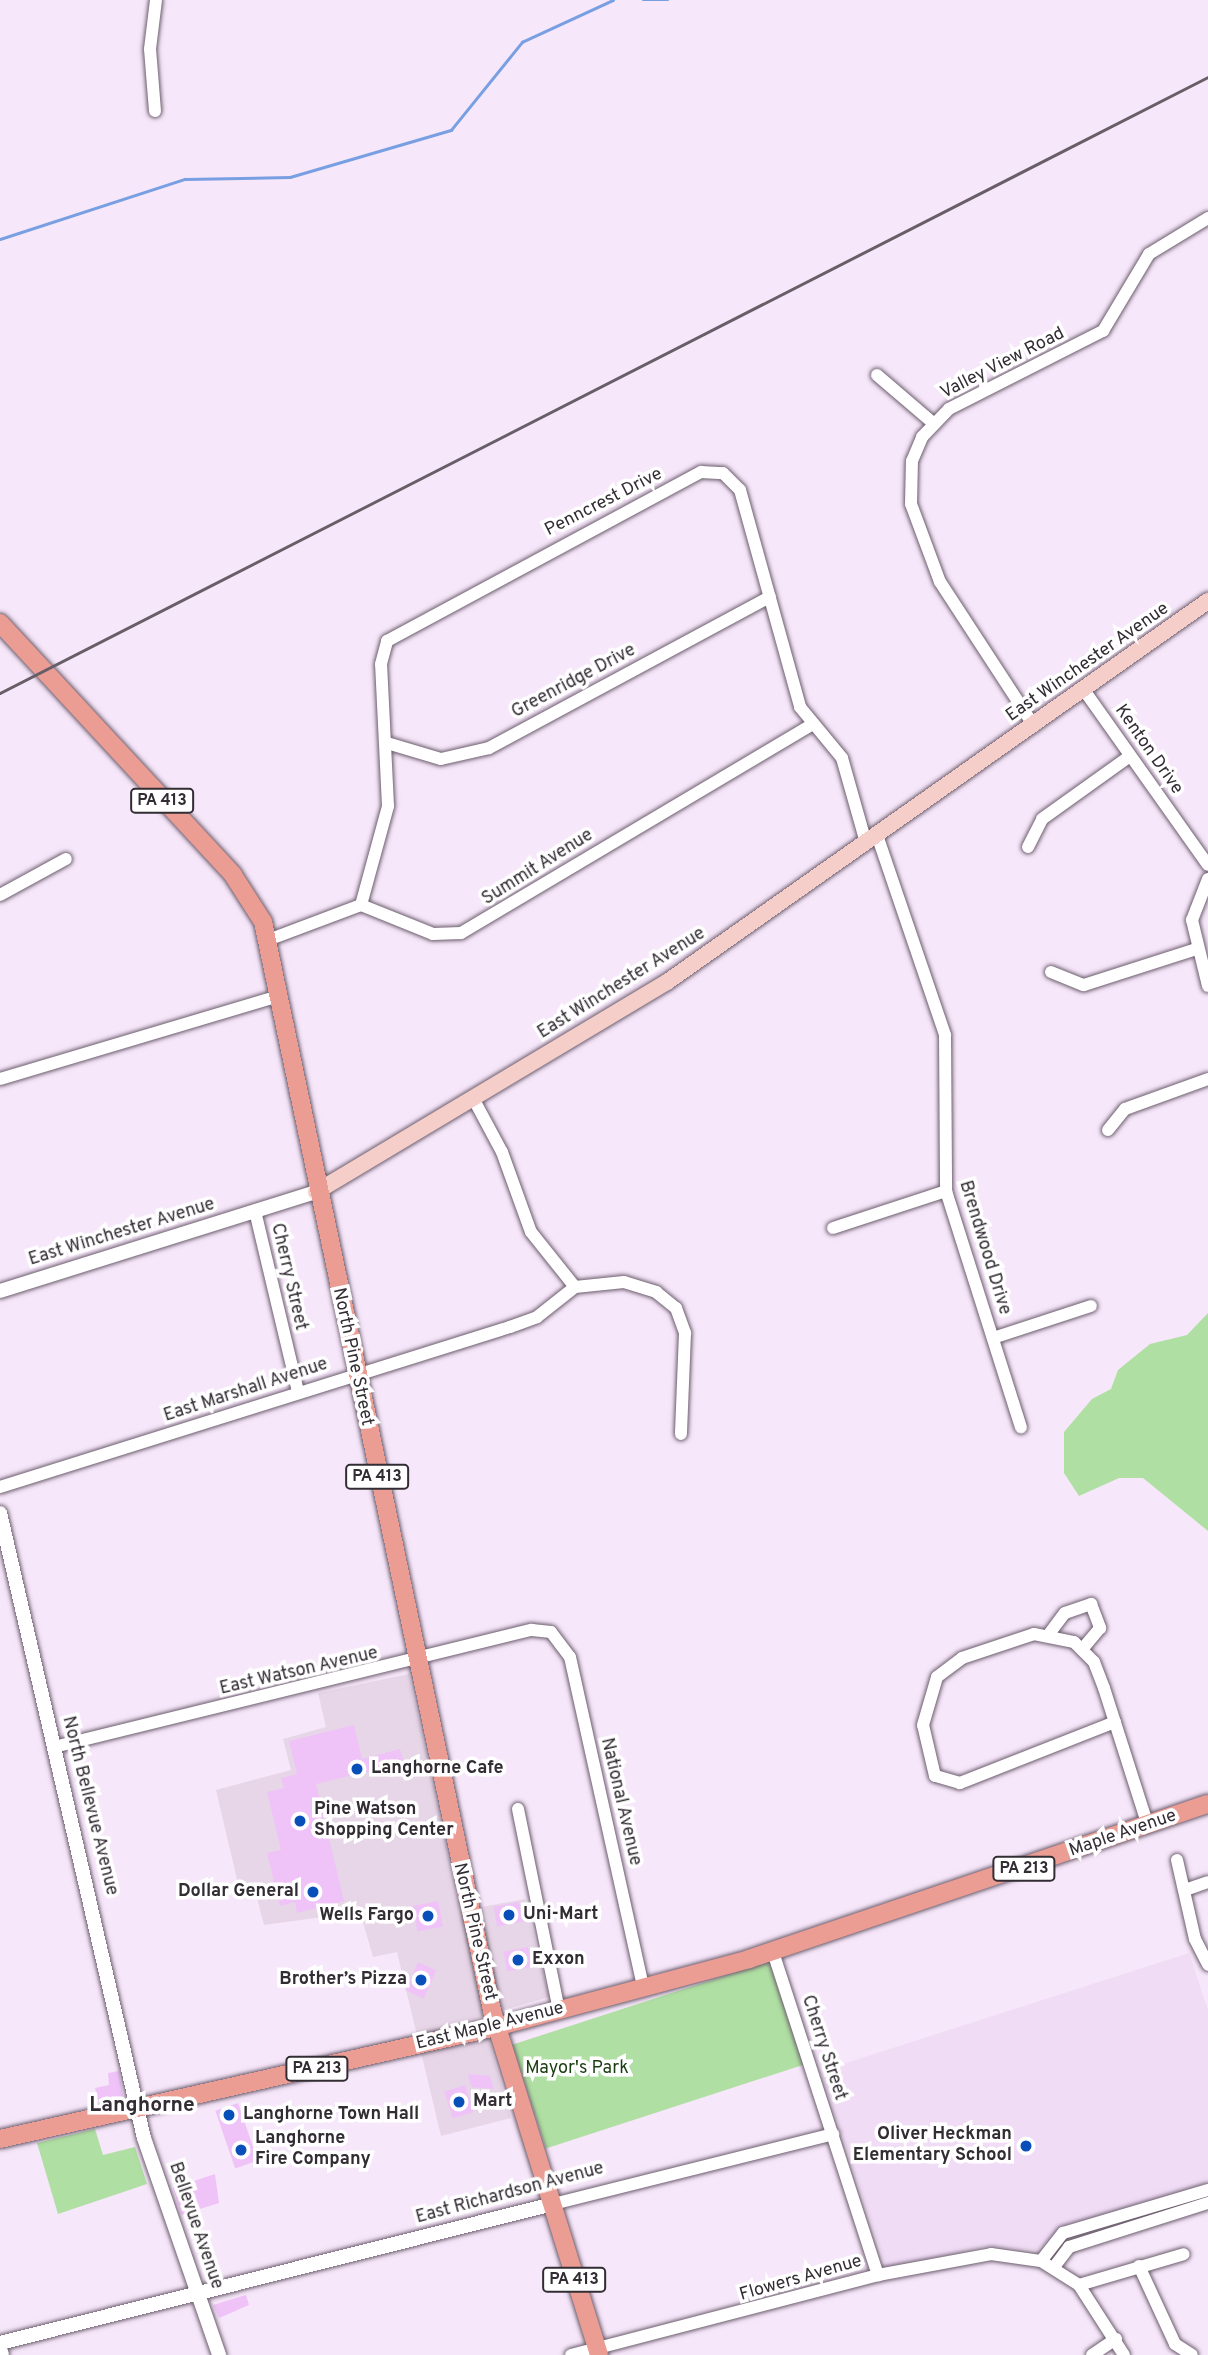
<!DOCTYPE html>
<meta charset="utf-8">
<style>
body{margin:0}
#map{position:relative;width:1208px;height:2355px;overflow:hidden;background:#f7e7fa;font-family:Overpass,sans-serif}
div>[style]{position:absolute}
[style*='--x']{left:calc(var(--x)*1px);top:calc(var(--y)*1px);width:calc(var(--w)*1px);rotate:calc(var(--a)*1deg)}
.commercial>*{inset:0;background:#e7d6e7}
.built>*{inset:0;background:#f1dcf6}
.green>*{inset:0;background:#afdfa2;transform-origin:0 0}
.stream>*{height:2.5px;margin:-1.25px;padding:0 1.25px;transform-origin:1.25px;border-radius:1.25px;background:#789fe2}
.building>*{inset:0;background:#efc3f8;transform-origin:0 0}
.roads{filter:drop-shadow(0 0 2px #6b5d6d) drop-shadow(0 0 2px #6b5d6d)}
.minor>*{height:12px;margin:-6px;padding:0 6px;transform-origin:6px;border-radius:6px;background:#fff}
.tertiary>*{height:14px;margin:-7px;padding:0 7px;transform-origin:7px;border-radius:7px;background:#fff}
.secondary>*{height:16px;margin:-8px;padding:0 8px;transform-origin:8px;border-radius:8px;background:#f5cec9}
.primary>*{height:18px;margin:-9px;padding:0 9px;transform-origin:9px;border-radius:9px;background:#eb9d94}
.rail>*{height:2.5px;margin:-1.25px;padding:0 1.25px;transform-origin:1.25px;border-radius:1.25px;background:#675e68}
.dots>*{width:19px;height:19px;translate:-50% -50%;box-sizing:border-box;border:4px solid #fff;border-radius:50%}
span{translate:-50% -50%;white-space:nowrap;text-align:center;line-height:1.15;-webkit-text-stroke:7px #fff;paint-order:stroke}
.shield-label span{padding:2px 5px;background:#fff;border:2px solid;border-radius:5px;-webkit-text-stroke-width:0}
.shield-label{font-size:16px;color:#322c33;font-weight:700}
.street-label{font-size:18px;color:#322c33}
.poi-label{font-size:18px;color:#322c33;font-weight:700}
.left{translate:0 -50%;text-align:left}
.right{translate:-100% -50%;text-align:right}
.park-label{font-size:18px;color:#1b3e11}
.quarter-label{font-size:21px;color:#322c33;font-weight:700}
</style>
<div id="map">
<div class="commercial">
<i style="clip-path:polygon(409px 1674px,460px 1911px,525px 1899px,549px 1997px,482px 2016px,511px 2118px,441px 2136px,397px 1952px,373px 1957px,360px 1912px,264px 1925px,254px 1886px,239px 1888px,216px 1790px,291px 1770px,283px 1739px,326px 1727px,318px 1693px)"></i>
</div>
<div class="built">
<i style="clip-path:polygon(1189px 1953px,1208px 2010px,1208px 2183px,1056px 2233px,1037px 2250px,985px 2246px,887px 2270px,821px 2071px)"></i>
</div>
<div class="green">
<i style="clip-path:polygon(1208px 1313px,1208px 1531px,1143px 1478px,1119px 1478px,1079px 1496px,1064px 1473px,1064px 1432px,1092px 1399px,1111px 1389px,1118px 1370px,1150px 1344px,1187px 1335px)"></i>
<i style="left:770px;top:1961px;width:109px;height:271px;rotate:72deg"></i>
<i style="clip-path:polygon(95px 2129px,103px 2155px,135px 2147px,147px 2184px,58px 2214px,37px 2143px)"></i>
</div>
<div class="stream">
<i style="--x:643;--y:0;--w:25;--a:0"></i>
<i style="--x:0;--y:239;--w:194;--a:-18"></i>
<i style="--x:185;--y:179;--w:105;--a:-1.1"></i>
<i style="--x:290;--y:177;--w:168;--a:-16.3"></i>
<i style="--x:451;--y:130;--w:113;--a:-51.1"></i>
<i style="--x:522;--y:42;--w:100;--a:-24.8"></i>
</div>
<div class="building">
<i style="clip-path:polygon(354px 1725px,362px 1759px,400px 1749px,404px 1763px,316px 1784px,344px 1901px,297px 1913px,295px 1902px,280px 1906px,267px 1853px,281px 1850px,267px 1792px,284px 1788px,281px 1778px,297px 1774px,289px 1741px)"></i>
<i style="left:438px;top:1901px;width:26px;height:26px;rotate:79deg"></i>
<i style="left:519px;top:1902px;width:20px;height:26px;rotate:79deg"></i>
<i style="left:528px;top:1947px;width:20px;height:25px;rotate:79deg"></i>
<i style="left:418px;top:1962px;width:20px;height:31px;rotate:24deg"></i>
<i style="clip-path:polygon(119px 2071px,123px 2096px,99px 2103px,95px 2088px,109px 2085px,108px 2073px)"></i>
<i style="clip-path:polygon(468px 2074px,490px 2076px,494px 2089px,471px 2087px)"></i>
<i style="left:465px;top:2085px;width:28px;height:22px;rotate:72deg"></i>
<i style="left:238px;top:2103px;width:61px;height:24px;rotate:71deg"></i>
<i style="clip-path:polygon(215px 2174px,219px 2203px,181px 2215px,173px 2188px)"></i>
<i style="clip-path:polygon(246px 2295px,249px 2305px,219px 2318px,213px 2305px)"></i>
</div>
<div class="roads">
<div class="minor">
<i style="--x:155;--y:111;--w:62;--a:-94.6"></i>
<i style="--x:150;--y:49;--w:49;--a:-83"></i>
<i style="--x:877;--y:375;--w:74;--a:40.6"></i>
<i style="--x:1084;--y:690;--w:214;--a:54.7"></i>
<i style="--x:1034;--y:726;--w:172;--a:-123.1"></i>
<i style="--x:940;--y:582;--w:83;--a:-110.4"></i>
<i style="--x:911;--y:504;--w:43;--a:-88.7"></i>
<i style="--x:912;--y:461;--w:26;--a:-67"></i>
<i style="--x:922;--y:437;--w:39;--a:-46"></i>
<i style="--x:949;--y:409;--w:173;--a:-26.9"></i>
<i style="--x:1103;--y:331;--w:90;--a:-59.1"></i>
<i style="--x:1149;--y:254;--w:69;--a:-31.4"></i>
<i style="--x:387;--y:743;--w:56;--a:16.5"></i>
<i style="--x:441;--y:759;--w:49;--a:-12.9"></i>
<i style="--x:489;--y:748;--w:319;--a:-28.3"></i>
<i style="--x:877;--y:835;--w:211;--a:71.2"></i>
<i style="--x:945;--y:1035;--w:156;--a:89.6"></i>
<i style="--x:946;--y:1191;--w:248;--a:72.4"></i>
<i style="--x:1028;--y:847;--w:31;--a:-63"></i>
<i style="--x:1042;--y:819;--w:108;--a:-35.6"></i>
<i style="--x:1208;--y:879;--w:44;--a:111.3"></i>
<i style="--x:1192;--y:920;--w:68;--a:76.4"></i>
<i style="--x:0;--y:895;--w:75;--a:-28.6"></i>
<i style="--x:361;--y:905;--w:103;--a:-74.7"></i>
<i style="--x:388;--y:806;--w:142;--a:-92.8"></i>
<i style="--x:381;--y:664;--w:24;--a:-75"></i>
<i style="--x:387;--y:641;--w:357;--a:-28.3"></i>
<i style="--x:701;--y:472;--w:22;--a:3"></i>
<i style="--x:723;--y:473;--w:24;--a:45"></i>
<i style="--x:740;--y:490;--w:225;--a:74.5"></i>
<i style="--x:800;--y:707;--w:66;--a:50.5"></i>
<i style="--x:842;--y:758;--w:88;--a:74.2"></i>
<i style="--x:268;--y:940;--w:99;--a:-20.6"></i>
<i style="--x:361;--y:905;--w:78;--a:21.9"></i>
<i style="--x:433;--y:934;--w:28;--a:-2"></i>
<i style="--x:461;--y:933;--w:407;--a:-30.7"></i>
<i style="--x:1051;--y:972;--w:35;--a:22"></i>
<i style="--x:1084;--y:985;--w:118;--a:-17.8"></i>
<i style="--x:0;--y:1079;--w:291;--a:-16.6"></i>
<i style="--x:473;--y:1098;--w:61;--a:61.8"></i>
<i style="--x:502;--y:1152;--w:85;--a:70.1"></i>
<i style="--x:531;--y:1232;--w:70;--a:51.3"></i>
<i style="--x:575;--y:1287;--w:49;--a:-5.8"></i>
<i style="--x:624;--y:1282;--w:34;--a:17"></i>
<i style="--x:656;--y:1292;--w:26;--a:39"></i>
<i style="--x:676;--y:1308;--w:27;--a:70"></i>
<i style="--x:685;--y:1333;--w:101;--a:92.3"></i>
<i style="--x:1108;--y:1130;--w:27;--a:-51"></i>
<i style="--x:1125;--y:1109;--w:88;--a:-19.9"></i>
<i style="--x:255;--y:1211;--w:186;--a:76.6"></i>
<i style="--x:833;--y:1228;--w:119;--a:-18.1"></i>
<i style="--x:993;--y:1338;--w:103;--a:-18.1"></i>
<i style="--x:0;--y:1487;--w:535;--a:-17.42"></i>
<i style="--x:510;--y:1327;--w:29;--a:-20"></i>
<i style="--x:537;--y:1317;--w:48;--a:-38.3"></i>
<i style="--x:1049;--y:1634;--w:26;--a:-53"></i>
<i style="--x:1065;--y:1613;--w:28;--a:-19"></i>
<i style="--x:1091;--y:1604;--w:26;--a:69"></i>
<i style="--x:1100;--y:1628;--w:26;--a:130"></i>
<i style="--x:1115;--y:1722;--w:167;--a:158.5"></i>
<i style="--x:960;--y:1783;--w:26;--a:-164"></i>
<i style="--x:935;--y:1776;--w:52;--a:-103.2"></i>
<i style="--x:923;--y:1725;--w:50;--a:-73.7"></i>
<i style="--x:937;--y:1677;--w:31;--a:-37"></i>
<i style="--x:962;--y:1658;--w:76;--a:-18.4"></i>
<i style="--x:1034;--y:1634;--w:41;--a:11.3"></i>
<i style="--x:1074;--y:1642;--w:28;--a:45"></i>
<i style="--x:1094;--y:1662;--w:28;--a:69"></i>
<i style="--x:1104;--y:1688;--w:145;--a:72.3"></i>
<i style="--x:54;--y:1747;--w:492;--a:-13.8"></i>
<i style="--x:532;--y:1630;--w:19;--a:6"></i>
<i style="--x:551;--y:1632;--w:31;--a:53"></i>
<i style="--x:570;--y:1657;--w:338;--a:77.5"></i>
<i style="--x:518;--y:1809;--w:205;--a:78.5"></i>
<i style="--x:1177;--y:1860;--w:81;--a:77.2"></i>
<i style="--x:1195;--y:1939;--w:29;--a:63"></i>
<i style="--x:1185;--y:1890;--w:24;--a:-19"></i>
<i style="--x:773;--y:1952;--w:340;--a:72"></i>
<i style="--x:549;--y:2205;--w:293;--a:-14"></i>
<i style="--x:1041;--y:2261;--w:36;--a:-52"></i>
<i style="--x:1063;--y:2233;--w:151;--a:-16.5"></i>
<i style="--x:1139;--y:2266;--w:86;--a:65.2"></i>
<i style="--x:1175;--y:2344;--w:20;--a:33"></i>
<i style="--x:1054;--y:2267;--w:25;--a:-53"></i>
<i style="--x:1069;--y:2247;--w:146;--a:-17.6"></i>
<i style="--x:1079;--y:2285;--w:109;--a:-16.4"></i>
<i style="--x:0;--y:2345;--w:10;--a:73"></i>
<i style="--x:571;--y:2355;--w:317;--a:-14.6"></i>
<i style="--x:878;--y:2275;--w:115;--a:-10.5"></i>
<i style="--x:991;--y:2254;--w:50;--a:8"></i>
<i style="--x:1041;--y:2261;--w:45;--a:32.3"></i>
<i style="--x:1079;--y:2285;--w:83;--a:57.3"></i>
<i style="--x:1092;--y:2355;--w:29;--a:-34"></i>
</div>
<div class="tertiary">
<i style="--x:0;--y:1291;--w:331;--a:-17.4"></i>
<i style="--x:0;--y:1513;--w:641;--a:77.03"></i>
<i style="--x:144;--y:2138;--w:230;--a:70.9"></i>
<i style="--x:0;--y:2343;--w:566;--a:-14.11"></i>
</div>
<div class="secondary">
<i style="--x:316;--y:1192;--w:409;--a:-30.9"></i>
<i style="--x:667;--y:982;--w:662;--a:-35.16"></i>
</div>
<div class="primary">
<i style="--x:0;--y:623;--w:343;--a:47.2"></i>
<i style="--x:233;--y:875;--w:56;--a:57.4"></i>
<i style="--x:263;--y:922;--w:1113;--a:78.12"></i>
<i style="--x:492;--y:2011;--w:360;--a:72.7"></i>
<i style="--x:0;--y:2139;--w:508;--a:-12.72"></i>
<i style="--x:496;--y:2027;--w:262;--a:-15"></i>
<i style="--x:749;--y:1959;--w:484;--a:-18.7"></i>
</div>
</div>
<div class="rail">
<i style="--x:0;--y:693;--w:1356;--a:-27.02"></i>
</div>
<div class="dots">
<i style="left:357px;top:1769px;background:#084fb9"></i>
<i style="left:300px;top:1821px;background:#084fb9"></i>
<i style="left:313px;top:1892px;background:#084fb9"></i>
<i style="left:509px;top:1915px;background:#084fb9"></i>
<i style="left:428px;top:1916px;background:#084fb9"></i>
<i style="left:518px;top:1960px;background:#084fb9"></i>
<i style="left:421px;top:1980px;background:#084fb9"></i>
<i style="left:459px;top:2102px;background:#084fb9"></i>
<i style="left:229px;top:2115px;background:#084fb9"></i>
<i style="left:1026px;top:2146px;background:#084fb9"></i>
<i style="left:241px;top:2150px;background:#084fb9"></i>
</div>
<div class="shield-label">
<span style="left:162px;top:801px">PA 413</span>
<span style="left:377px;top:1477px">PA 413</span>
<span style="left:1024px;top:1869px">PA 213</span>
<span style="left:317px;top:2069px">PA 213</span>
<span style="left:574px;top:2280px">PA 413</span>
</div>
<div class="street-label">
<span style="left:1003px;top:364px;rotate:-27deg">Valley View Road</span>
<span style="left:604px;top:503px;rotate:-27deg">Penncrest Drive</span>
<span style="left:1088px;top:663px;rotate:-35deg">East Winchester Avenue</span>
<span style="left:574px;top:682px;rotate:-28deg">Greenridge Drive</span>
<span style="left:1148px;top:750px;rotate:55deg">Kenton Drive</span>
<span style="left:538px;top:868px;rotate:-32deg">Summit Avenue</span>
<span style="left:622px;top:984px;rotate:-32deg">East Winchester Avenue</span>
<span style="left:122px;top:1233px;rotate:-17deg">East Winchester Avenue</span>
<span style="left:984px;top:1248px;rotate:73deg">Brendwood Drive</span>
<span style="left:288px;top:1277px;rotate:77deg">Cherry Street</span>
<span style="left:352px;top:1357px;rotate:78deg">North Pine Street</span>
<span style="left:246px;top:1391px;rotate:-18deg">East Marshall Avenue</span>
<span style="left:299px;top:1672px;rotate:-13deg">East Watson Avenue</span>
<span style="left:620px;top:1802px;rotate:77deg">National Avenue</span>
<span style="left:89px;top:1806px;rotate:76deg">North Bellevue Avenue</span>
<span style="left:1123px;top:1834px;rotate:-19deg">Maple Avenue</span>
<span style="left:474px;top:1932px;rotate:77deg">North Pine Street</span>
<span style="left:490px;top:2027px;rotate:-14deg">East Maple Avenue</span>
<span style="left:823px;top:2048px;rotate:72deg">Cherry Street</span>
<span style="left:510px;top:2194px;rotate:-15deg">East Richardson Avenue</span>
<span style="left:195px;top:2226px;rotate:71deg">Bellevue Avenue</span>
<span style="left:801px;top:2279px;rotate:-16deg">Flowers Avenue</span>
</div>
<div class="poi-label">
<span class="left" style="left:371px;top:1769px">Langhorne Cafe</span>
<span class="left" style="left:314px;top:1821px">Pine Watson<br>Shopping Center</span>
<span class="right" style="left:299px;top:1892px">Dollar General</span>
<span class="left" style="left:523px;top:1915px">Uni-Mart</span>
<span class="right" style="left:414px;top:1916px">Wells Fargo</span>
<span class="left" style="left:532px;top:1960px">Exxon</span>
<span class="right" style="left:407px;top:1980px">Brother’s Pizza</span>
<span class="left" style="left:473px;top:2102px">Mart</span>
<span class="left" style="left:243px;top:2115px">Langhorne Town Hall</span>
<span class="right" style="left:1012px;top:2146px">Oliver Heckman<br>Elementary School</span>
<span class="left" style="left:255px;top:2150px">Langhorne<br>Fire Company</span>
</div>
<div class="park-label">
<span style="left:577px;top:2069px">Mayor's Park</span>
</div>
<div class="quarter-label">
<span style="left:142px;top:2106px">Langhorne</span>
</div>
</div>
